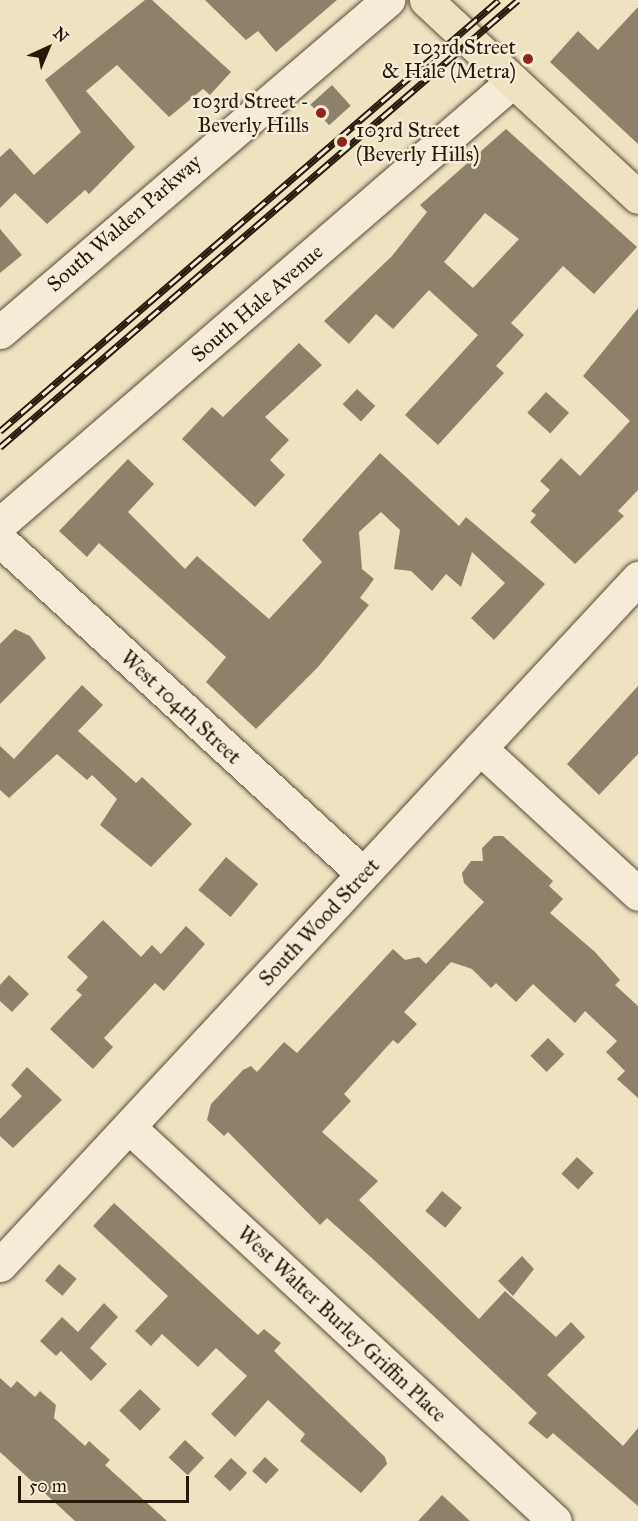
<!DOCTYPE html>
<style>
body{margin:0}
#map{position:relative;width:638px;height:1521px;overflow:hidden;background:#eee2c1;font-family:"IM FELL Great Primer",serif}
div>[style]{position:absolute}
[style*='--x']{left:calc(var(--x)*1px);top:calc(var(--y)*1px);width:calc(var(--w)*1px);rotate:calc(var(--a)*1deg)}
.building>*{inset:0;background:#8e8169;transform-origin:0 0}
.roads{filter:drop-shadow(0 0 2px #594a38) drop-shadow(0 0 2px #594a38)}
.minor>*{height:33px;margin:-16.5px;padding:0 16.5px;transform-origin:16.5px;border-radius:16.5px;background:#f4ecd7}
.major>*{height:33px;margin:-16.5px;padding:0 16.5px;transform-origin:16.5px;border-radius:16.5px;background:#eee2c1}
.rail>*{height:7px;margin-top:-3.5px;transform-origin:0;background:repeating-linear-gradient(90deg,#f4ecd7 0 14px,#27180a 0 28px);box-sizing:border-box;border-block:2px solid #27180a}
.dots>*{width:16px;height:16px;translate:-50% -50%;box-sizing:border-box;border:3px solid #f4ecd7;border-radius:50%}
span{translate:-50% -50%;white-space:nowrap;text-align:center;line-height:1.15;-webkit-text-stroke:5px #f4ecd7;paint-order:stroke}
.poi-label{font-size:21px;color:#27180a}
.right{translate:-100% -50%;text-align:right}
.left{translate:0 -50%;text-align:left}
.street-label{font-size:21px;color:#27180a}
.north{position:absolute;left:18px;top:18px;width:60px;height:60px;-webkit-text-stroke:4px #f4ecd7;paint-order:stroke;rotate:44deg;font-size:16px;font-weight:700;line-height:24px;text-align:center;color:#27180a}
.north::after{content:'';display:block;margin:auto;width:21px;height:27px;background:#27180a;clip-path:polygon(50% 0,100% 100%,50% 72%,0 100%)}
.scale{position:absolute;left:18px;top:1476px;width:171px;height:27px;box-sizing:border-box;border:3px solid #27180a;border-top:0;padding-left:8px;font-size:18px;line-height:21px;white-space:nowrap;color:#27180a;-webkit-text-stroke:4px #f4ecd7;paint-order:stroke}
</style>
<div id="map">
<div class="building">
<i style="clip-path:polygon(145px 0,152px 0,231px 72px,210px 95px,203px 89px,169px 117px,117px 65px,86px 91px,135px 147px,89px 194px,85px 190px,47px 224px,15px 193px,0 208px,0 157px,10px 148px,34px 175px,81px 132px,45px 80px)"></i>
<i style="clip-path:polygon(205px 0,337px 0,276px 52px,258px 31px,246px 40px)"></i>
<i style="clip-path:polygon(638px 7px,638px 144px,550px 62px,578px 31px,598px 50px)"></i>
<i style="left:332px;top:85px;width:28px;height:29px;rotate:48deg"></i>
<i style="clip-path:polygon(evenodd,506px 129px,637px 247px,594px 294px,563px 266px,511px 323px,524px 335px,496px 366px,504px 373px,438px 445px,405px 415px,478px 335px,429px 290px,393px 329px,376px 314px,349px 344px,324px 321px,392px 256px,427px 212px,420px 205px,506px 129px,485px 213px,519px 239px,473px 288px,444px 262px,485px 213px)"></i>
<i style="clip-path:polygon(0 229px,22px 255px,0 273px)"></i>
<i style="clip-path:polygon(638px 308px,638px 490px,618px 511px,624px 516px,575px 564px,530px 522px,536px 515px,531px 511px,550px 490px,540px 481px,561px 458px,580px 476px,630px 421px,583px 376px)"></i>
<i style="clip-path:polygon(299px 343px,322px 365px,265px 417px,289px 440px,270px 460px,285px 475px,255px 507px,182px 439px,212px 407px,223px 417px)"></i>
<i style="left:357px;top:389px;width:25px;height:21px;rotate:43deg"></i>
<i style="left:546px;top:392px;width:31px;height:28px;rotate:42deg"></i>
<i style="clip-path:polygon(380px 453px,459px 526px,466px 517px,545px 584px,494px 640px,471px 618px,505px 583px,472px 552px,461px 587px,446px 574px,432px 591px,411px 571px,394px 569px,400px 530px,381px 512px,359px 532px,362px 569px,374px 579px,360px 598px,369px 605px,318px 667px,256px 729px,206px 682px,226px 657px,99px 543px,87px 557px,59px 531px,128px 459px,154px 484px,128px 512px,185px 569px,197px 556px,269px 619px,322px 562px,302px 540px)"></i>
<i style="clip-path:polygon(15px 629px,30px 636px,46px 658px,0 704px,0 644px)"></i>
<i style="clip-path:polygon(82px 685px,103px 705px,78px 731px,136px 783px,142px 777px,192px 824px,151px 867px,100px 825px,117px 799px,92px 775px,87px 780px,57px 754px,9px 798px,0 790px,0 746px,14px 759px)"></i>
<i style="clip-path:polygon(638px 686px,638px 754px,599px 795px,567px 764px)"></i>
<i style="clip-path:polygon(494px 836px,503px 836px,553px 881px,549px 886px,563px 899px,550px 913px,595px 952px,620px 980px,615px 985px,638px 1006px,638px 1098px,617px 1079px,625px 1071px,606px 1052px,617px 1041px,585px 1011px,575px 1023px,533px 984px,516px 1002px,496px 983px,491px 988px,472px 969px,451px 962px,404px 1012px,417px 1024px,398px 1044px,393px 1040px,344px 1094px,351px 1101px,322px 1132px,378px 1181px,359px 1200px,479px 1319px,505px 1291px,556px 1337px,571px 1322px,585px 1337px,547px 1375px,623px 1446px,638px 1428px,638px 1506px,553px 1433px,547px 1439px,528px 1423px,537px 1413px,374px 1260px,327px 1218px,320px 1225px,228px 1132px,224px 1136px,207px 1120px,211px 1104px,243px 1070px,251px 1066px,257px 1072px,284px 1042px,297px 1053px,393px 949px,405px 960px,419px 957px,426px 964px,484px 902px,464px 883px,462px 873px,471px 861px,483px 861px,482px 848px)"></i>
<i style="left:226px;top:857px;width:42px;height:43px;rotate:40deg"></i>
<i style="clip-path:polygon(103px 920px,141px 957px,152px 945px,161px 954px,186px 926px,205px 944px,164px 991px,155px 983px,104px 1038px,113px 1047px,93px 1069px,50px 1029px,82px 995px,76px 990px,88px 977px,67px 957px)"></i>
<i style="clip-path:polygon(9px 975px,29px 994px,12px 1012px,0 1001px,0 985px)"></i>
<i style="left:548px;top:1038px;width:23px;height:25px;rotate:45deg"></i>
<i style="clip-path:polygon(27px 1067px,62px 1100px,13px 1148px,0 1136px,0 1119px,22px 1096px,11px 1085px)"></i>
<i style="left:577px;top:1157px;width:23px;height:23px;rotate:43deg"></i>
<i style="left:442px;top:1191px;width:26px;height:26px;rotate:40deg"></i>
<i style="clip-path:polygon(114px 1203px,258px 1335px,264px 1329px,281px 1343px,274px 1351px,385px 1457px,387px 1464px,361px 1493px,300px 1441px,305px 1434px,268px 1400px,235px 1437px,211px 1414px,247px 1376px,216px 1348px,198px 1367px,162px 1334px,151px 1346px,135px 1331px,168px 1296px,93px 1226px)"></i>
<i style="clip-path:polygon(522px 1256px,534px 1269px,513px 1296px,498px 1281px)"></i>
<i style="left:59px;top:1264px;width:23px;height:22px;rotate:40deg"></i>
<i style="clip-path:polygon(104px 1303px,118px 1317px,90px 1348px,107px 1364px,91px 1381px,61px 1351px,56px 1356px,40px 1341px,62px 1317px,78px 1332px)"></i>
<i style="clip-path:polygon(0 1378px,11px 1388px,17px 1381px,35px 1397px,40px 1391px,56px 1405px,54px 1418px,85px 1446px,89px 1441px,110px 1460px,105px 1465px,167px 1521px,75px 1521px,0 1452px)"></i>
<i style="left:140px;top:1389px;width:29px;height:30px;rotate:44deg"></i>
<i style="left:185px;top:1440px;width:26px;height:24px;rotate:43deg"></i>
<i style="left:265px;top:1457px;width:19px;height:19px;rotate:43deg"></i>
<i style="left:231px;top:1458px;width:22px;height:25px;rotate:43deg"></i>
<i style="clip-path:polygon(442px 1495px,470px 1521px,418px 1521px)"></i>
</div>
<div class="roads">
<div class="minor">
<i style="--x:0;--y:332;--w:511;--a:-40.55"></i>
<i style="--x:0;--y:524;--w:678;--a:-40.81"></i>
<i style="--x:0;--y:540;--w:493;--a:42.6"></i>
<i style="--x:480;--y:748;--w:215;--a:42.7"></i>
<i style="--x:129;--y:1127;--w:580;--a:42.77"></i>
<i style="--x:0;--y:1265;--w:938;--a:-47.12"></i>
</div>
<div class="major">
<i style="--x:426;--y:0;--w:289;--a:42.9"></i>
</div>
</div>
<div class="rail">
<i style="--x:0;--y:431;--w:659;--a:-40.82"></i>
<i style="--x:0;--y:447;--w:684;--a:-40.79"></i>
</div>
<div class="dots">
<i style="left:528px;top:59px;background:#8f2418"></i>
<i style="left:321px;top:113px;background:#8f2418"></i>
<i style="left:342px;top:142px;background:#8f2418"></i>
</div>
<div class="poi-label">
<span class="right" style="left:516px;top:59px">103rd Street<br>&amp; Hale (Metra)</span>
<span class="right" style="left:309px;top:113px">103rd Street -<br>Beverly Hills</span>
<span class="left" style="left:356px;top:142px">103rd Street<br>(Beverly Hills)</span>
</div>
<div class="street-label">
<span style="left:124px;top:223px;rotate:-41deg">South Walden Parkway</span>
<span style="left:257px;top:303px;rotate:-41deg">South Hale Avenue</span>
<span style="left:181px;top:707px;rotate:43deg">West 104th Street</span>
<span style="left:319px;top:922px;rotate:-47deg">South Wood Street</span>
<span style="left:342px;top:1324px;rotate:43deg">West Walter Burley Griffin Place</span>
</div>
<div class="north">N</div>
<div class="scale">50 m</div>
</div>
